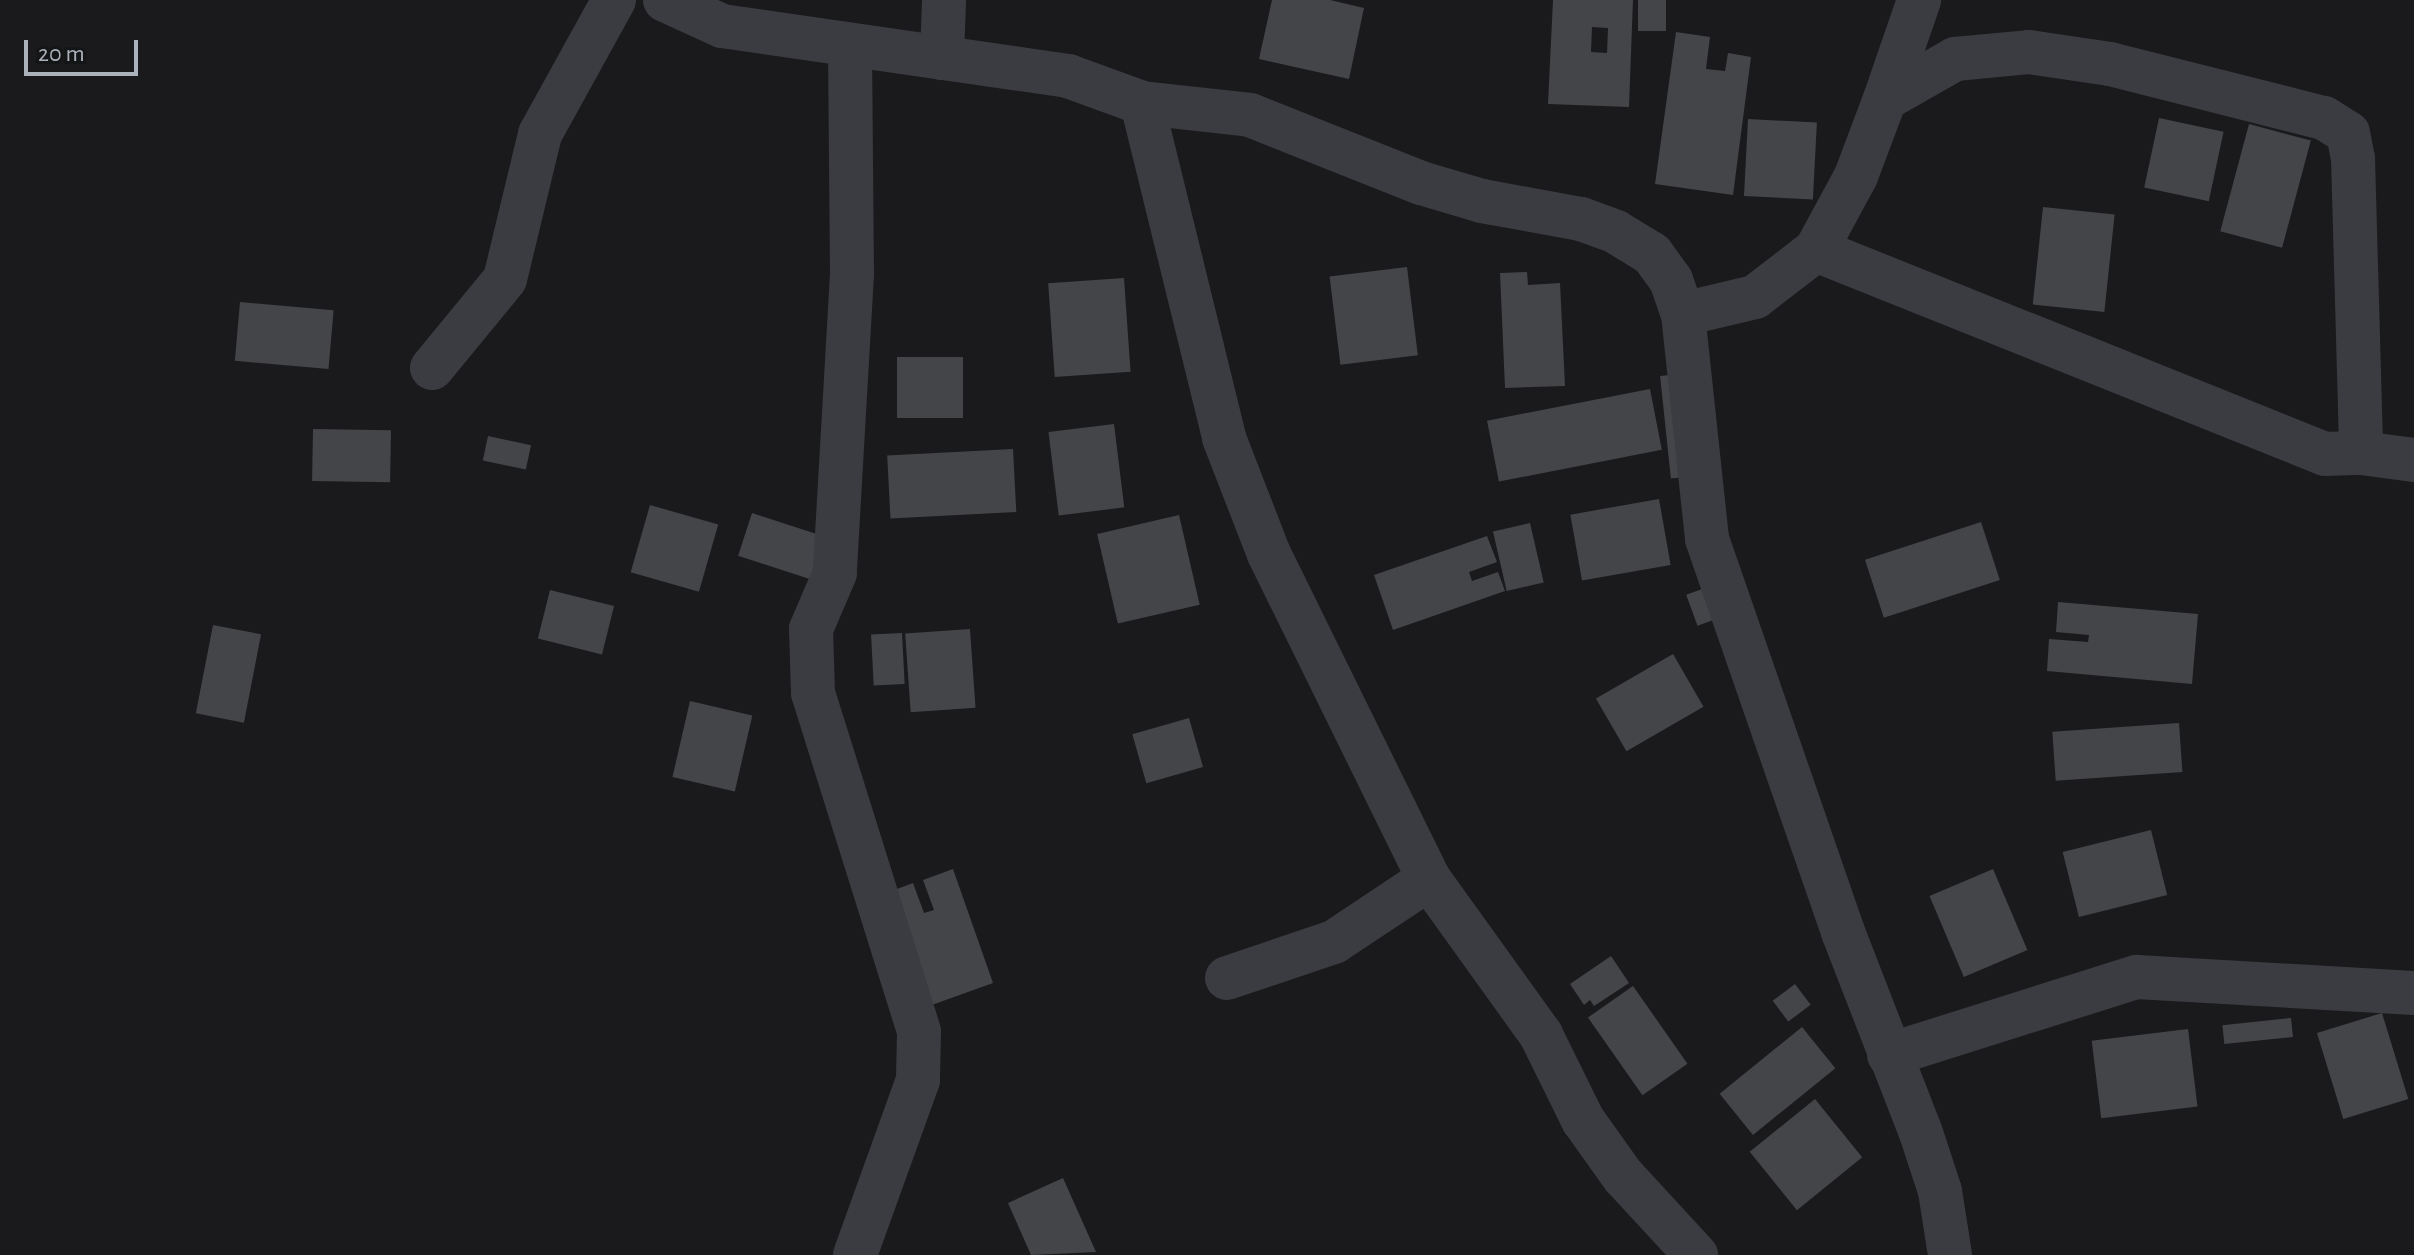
<!DOCTYPE html>
<style>
body{margin:0}
#map{position:relative;width:2414px;height:1255px;overflow:hidden;background:#1a1a1c;font-family:"Alegreya Sans",sans-serif}
div>[style]{position:absolute}
[style*='--x']{left:calc(var(--x)*1px);top:calc(var(--y)*1px);width:calc(var(--w)*1px);rotate:calc(var(--a)*1deg)}
.building>*{inset:0;background:#444549;transform-origin:0 0}
.minor>*{height:44px;margin:-22px;padding:0 22px;transform-origin:22px;border-radius:22px;background:#3a3c41}
span{translate:-50% -50%;white-space:nowrap;text-align:center;line-height:1.15;-webkit-text-stroke:7px #141517;paint-order:stroke}
.scale{position:absolute;left:24px;top:40px;width:114px;height:36px;box-sizing:border-box;border:4px solid #acb2bb;border-top:0;padding-left:10px;font-size:24px;line-height:28px;white-space:nowrap;color:#acb2bb;-webkit-text-stroke:6px #141517;paint-order:stroke}
</style>
<div id="map">
<div class="building">
<i style="clip-path:polygon(1272px 0,1330px 0,1364px 8px,1349px 79px,1259px 59px)"></i>
<i style="clip-path:polygon(evenodd,1553px 0,1633px 0,1629px 107px,1548px 104px,1553px 0,1592px 27px,1608px 28px,1607px 53px,1591px 52px,1592px 27px)"></i>
<i style="left:1638px;top:0;width:28px;height:31px"></i>
<i style="clip-path:polygon(1676px 32px,1710px 37px,1706px 69px,1725px 71px,1728px 53px,1751px 57px,1733px 195px,1655px 184px)"></i>
<i style="left:2159px;top:118px;width:66px;height:71px;rotate:12deg"></i>
<i style="left:1748px;top:119px;width:69px;height:77px;rotate:3deg"></i>
<i style="left:2249px;top:124px;width:64px;height:111px;rotate:15deg"></i>
<i style="left:2043px;top:207px;width:72px;height:98px;rotate:6deg"></i>
<i style="left:1407px;top:267px;width:89px;height:78px;rotate:83deg"></i>
<i style="clip-path:polygon(1527px 272px,1528px 285px,1560px 283px,1565px 386px,1505px 388px,1500px 273px)"></i>
<i style="left:1124px;top:278px;width:94px;height:76px;rotate:86deg"></i>
<i style="left:240px;top:302px;width:94px;height:59px;rotate:5deg"></i>
<i style="left:897px;top:357px;width:66px;height:61px"></i>
<i style="left:1679px;top:374px;width:103px;height:19px;rotate:84deg"></i>
<i style="left:1650px;top:389px;width:62px;height:166px;rotate:79deg"></i>
<i style="left:1114px;top:424px;width:84px;height:66px;rotate:83deg"></i>
<i style="left:313px;top:429px;width:78px;height:52px;rotate:1deg"></i>
<i style="left:488px;top:436px;width:44px;height:25px;rotate:12deg"></i>
<i style="left:1013px;top:449px;width:63px;height:126px;rotate:87deg"></i>
<i style="left:1659px;top:499px;width:67px;height:90px;rotate:80deg"></i>
<i style="left:650px;top:505px;width:71px;height:70px;rotate:16deg"></i>
<i style="left:752px;top:513px;width:76px;height:45px;rotate:18deg"></i>
<i style="left:1179px;top:515px;width:92px;height:84px;rotate:77deg"></i>
<i style="left:1981px;top:522px;width:61px;height:122px;rotate:72deg"></i>
<i style="left:1530px;top:523px;width:61px;height:38px;rotate:77deg"></i>
<i style="clip-path:polygon(1487px 536px,1497px 562px,1469px 572px,1472px 581px,1498px 572px,1505px 591px,1393px 630px,1374px 575px)"></i>
<i style="left:1705px;top:588px;width:33px;height:20px;rotate:70deg"></i>
<i style="left:550px;top:590px;width:66px;height:50px;rotate:14deg"></i>
<i style="clip-path:polygon(2058px 602px,2198px 614px,2192px 684px,2047px 671px,2049px 639px,2088px 642px,2089px 635px,2056px 632px)"></i>
<i style="left:213px;top:625px;width:49px;height:90px;rotate:11deg"></i>
<i style="left:970px;top:629px;width:79px;height:65px;rotate:86deg"></i>
<i style="left:902px;top:633px;width:51px;height:31px;rotate:87deg"></i>
<i style="left:1673px;top:654px;width:61px;height:89px;rotate:60deg"></i>
<i style="left:690px;top:701px;width:64px;height:78px;rotate:13deg"></i>
<i style="left:1189px;top:718px;width:51px;height:59px;rotate:74deg"></i>
<i style="left:2179px;top:723px;width:49px;height:127px;rotate:86deg"></i>
<i style="left:2151px;top:830px;width:67px;height:91px;rotate:76deg"></i>
<i style="clip-path:polygon(953px 869px,993px 983px,929px 1006px,889px 892px,913px 883px,924px 913px,934px 910px,923px 880px)"></i>
<i style="left:1993px;top:869px;width:88px;height:69px;rotate:67deg"></i>
<i style="clip-path:polygon(1611px 956px,1629px 983px,1594px 1006px,1590px 1000px,1584px 1005px,1570px 984px)"></i>
<i style="left:1795px;top:984px;width:26px;height:28px;rotate:53deg"></i>
<i style="left:1633px;top:986px;width:95px;height:55px;rotate:55deg"></i>
<i style="left:2382px;top:1013px;width:90px;height:68px;rotate:73deg"></i>
<i style="left:2291px;top:1018px;width:19px;height:69px;rotate:84deg"></i>
<i style="left:1802px;top:1027px;width:53px;height:106px;rotate:51deg"></i>
<i style="left:2188px;top:1029px;width:78px;height:97px;rotate:83deg"></i>
<i style="left:1815px;top:1099px;width:75px;height:84px;rotate:51deg"></i>
<i style="clip-path:polygon(1063px 1178px,1096px 1252px,1031px 1255px,1008px 1203px)"></i>
</div>
<div class="minor">
<i style="--x:665;--y:0;--w:63;--a:24.5"></i>
<i style="--x:722;--y:26;--w:350;--a:8.2"></i>
<i style="--x:1068;--y:76;--w:79;--a:20"></i>
<i style="--x:1142;--y:103;--w:345;--a:76.2"></i>
<i style="--x:1224;--y:438;--w:124;--a:68.8"></i>
<i style="--x:1269;--y:554;--w:362;--a:63.8"></i>
<i style="--x:1429;--y:879;--w:192;--a:54.3"></i>
<i style="--x:1541;--y:1035;--w:95;--a:63.7"></i>
<i style="--x:1583;--y:1120;--w:69;--a:54.5"></i>
<i style="--x:1623;--y:1176;--w:108;--a:47.3"></i>
<i style="--x:850;--y:46;--w:228;--a:89.5"></i>
<i style="--x:852;--y:274;--w:299;--a:93.3"></i>
<i style="--x:835;--y:573;--w:61;--a:113.2"></i>
<i style="--x:811;--y:629;--w:64;--a:88.2"></i>
<i style="--x:813;--y:693;--w:355;--a:72.6"></i>
<i style="--x:919;--y:1032;--w:48;--a:91.2"></i>
<i style="--x:918;--y:1080;--w:186;--a:109.8"></i>
<i style="--x:942;--y:58;--w:58;--a:-88"></i>
<i style="--x:1885;--y:99;--w:105;--a:-71"></i>
<i style="--x:1142;--y:103;--w:109;--a:6.3"></i>
<i style="--x:1250;--y:115;--w:184;--a:21.7"></i>
<i style="--x:1421;--y:183;--w:64;--a:16.4"></i>
<i style="--x:1482;--y:201;--w:101;--a:10.3"></i>
<i style="--x:1581;--y:219;--w:37;--a:20"></i>
<i style="--x:1616;--y:232;--w:42;--a:31.4"></i>
<i style="--x:1652;--y:254;--w:32;--a:54"></i>
<i style="--x:1671;--y:280;--w:36;--a:71"></i>
<i style="--x:1683;--y:314;--w:226;--a:83.9"></i>
<i style="--x:1707;--y:539;--w:416;--a:70.9"></i>
<i style="--x:1843;--y:932;--w:216;--a:68.8"></i>
<i style="--x:1921;--y:1133;--w:61;--a:71.9"></i>
<i style="--x:1940;--y:1191;--w:65;--a:81.1"></i>
<i style="--x:1816;--y:250;--w:548;--a:21.84"></i>
<i style="--x:2325;--y:454;--w:36;--a:-2"></i>
<i style="--x:1683;--y:314;--w:74;--a:-13.3"></i>
<i style="--x:1755;--y:297;--w:77;--a:-37.6"></i>
<i style="--x:1816;--y:250;--w:84;--a:-61.6"></i>
<i style="--x:1856;--y:176;--w:82;--a:-69.4"></i>
<i style="--x:1885;--y:99;--w:81;--a:-29.7"></i>
<i style="--x:1955;--y:59;--w:74;--a:-5.4"></i>
<i style="--x:2029;--y:52;--w:82;--a:8.4"></i>
<i style="--x:2110;--y:64;--w:221;--a:14.2"></i>
<i style="--x:2324;--y:118;--w:28;--a:32"></i>
<i style="--x:2348;--y:133;--w:25;--a:79"></i>
<i style="--x:2353;--y:158;--w:295;--a:88.4"></i>
<i style="--x:2361;--y:453;--w:53;--a:7.5"></i>
<i style="--x:432;--y:368;--w:115;--a:-50.6"></i>
<i style="--x:505;--y:279;--w:149;--a:-76.4"></i>
<i style="--x:540;--y:134;--w:153;--a:-61.1"></i>
<i style="--x:1227;--y:978;--w:113;--a:-18.6"></i>
<i style="--x:1334;--y:942;--w:114;--a:-33.6"></i>
<i style="--x:1889;--y:1055;--w:260;--a:-17.5"></i>
<i style="--x:2137;--y:977;--w:277;--a:3.3"></i>
</div>
<div class="scale">20 m</div>
</div>
